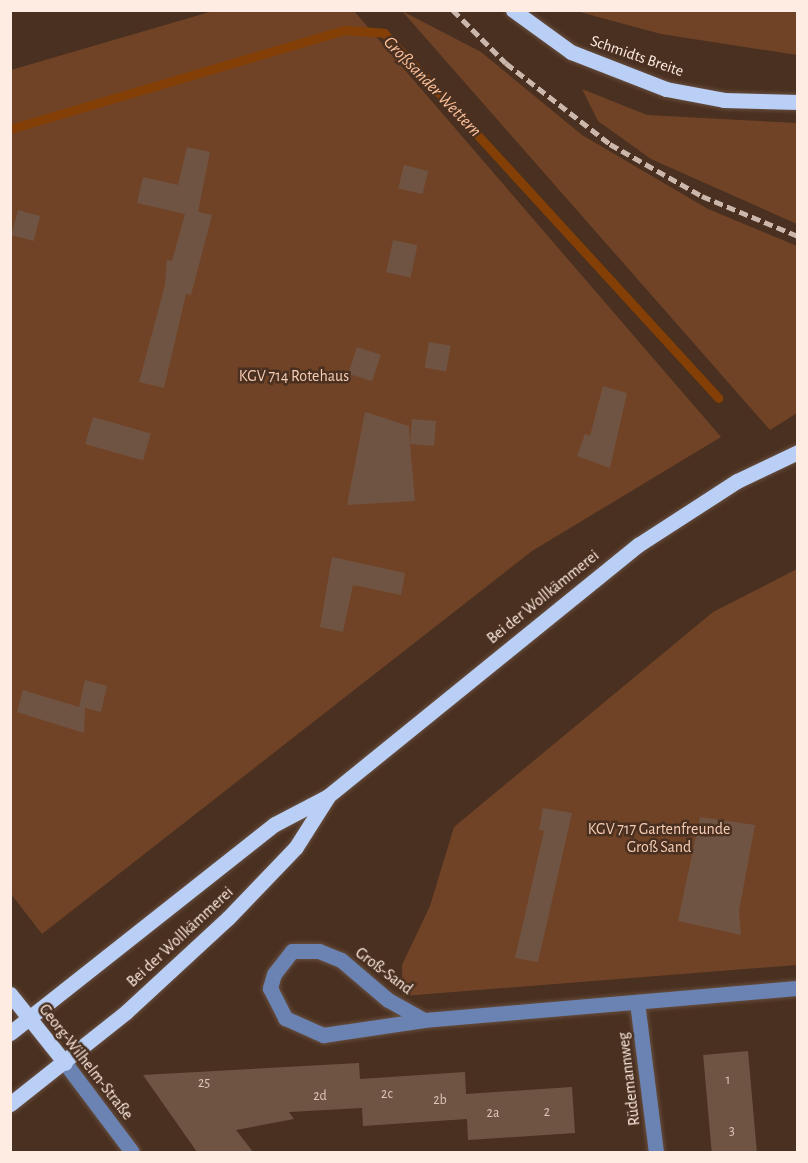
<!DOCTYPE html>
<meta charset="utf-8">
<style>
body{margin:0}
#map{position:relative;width:808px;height:1163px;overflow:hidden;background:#4a3020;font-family:"Alegreya Sans",sans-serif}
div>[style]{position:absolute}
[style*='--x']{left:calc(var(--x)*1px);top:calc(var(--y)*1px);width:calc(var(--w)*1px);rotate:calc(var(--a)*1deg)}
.green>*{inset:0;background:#714326}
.stream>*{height:9px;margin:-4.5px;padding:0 4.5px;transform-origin:4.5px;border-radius:4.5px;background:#833f05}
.building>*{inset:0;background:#705443;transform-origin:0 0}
.roads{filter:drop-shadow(0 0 2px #674e3f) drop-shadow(0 0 2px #674e3f)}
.minor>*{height:15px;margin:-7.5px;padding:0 7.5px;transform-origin:7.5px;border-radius:7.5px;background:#6a83b2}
.major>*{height:15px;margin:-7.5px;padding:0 7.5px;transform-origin:7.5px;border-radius:7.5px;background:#bacff5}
.rail>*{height:4.5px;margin-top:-2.25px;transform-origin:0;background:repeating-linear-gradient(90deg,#cbb7ab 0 9px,transparent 0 13.5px)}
span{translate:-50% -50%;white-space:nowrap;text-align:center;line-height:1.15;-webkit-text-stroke:5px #4a3020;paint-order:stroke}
.number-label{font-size:14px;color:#dac6ba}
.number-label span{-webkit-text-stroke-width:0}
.street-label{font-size:16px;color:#feece2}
.park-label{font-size:16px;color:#f6cdb5}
.water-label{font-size:18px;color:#fcc09b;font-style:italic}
.frame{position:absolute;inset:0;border:12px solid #feece2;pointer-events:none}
</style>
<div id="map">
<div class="green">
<i style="clip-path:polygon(213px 11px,354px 11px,721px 437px,532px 551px,42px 934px,11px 894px,11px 70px)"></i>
<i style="clip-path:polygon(402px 11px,481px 52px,582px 135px,708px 209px,797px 246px,797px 413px,770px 430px)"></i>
<i style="clip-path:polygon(576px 11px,797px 11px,797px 55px,661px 34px)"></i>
<i style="clip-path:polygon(582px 89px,647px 115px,797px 123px,797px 224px,651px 159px,598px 121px)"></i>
<i style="clip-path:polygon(797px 569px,797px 965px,403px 996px,402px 965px,430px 906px,454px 827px,713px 612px)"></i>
</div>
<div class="stream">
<i style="--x:10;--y:129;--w:349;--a:-16.5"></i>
<i style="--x:345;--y:30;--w:39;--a:4"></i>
<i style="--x:384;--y:33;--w:495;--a:47.5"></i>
</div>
<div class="building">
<i style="clip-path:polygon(187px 147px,210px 152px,198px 212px,212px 215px,191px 295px,186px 294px,164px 388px,139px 382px,165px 285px,167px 260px,172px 261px,185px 214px,137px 203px,143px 177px,178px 185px)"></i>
<i style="left:404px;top:165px;width:25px;height:24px;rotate:14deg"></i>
<i style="left:18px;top:210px;width:23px;height:26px;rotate:15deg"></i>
<i style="left:393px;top:240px;width:25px;height:33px;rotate:12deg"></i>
<i style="left:429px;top:342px;width:22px;height:26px;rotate:10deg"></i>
<i style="left:357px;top:347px;width:25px;height:28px;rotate:18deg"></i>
<i style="clip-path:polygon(603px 386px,627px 393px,610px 468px,577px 456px,585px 434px,590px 436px)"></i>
<i style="clip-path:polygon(365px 412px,409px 426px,410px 443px,412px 419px,436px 421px,434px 446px,410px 444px,415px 501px,347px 505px)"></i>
<i style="left:93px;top:417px;width:60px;height:28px;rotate:16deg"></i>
<i style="clip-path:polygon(332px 557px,405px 573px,401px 595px,353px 585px,343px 632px,320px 627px)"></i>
<i style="clip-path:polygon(85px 680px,107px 686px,101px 712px,85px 708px,84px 733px,17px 712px,23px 690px,79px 707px)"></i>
<i style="clip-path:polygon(543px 808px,572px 813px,538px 962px,515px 958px,544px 831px,539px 830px)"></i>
<i style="clip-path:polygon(700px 817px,755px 825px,739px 911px,741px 935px,678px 921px)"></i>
<i style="left:748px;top:1051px;width:101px;height:45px;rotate:85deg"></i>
<i style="clip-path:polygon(359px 1063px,360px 1079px,465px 1072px,466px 1094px,572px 1087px,575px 1133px,468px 1140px,467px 1119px,363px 1126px,362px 1108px,289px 1112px,294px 1119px,236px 1130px,253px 1152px,197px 1152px,143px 1075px)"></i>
</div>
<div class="roads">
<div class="minor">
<i style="--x:637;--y:1002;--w:151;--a:82.8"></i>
<i style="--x:424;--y:1020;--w:41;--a:-150.9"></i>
<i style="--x:388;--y:1000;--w:62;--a:-139.6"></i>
<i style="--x:341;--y:960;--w:24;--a:-158"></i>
<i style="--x:319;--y:951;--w:27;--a:180"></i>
<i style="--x:292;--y:951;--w:29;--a:128"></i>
<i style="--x:274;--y:974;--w:15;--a:106"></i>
<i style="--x:270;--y:988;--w:34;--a:63"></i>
<i style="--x:285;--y:1018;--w:42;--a:24.1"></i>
<i style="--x:323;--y:1035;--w:102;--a:-8.4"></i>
<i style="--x:424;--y:1020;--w:375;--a:-4.9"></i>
<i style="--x:65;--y:1063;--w:111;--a:53"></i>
</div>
<div class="major">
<i style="--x:513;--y:10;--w:72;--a:35.9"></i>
<i style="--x:571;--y:52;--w:102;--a:21.3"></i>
<i style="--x:666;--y:89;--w:59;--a:10.7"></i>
<i style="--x:724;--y:100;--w:74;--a:1.5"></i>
<i style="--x:10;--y:994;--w:88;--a:51.4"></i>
<i style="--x:10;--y:1033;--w:337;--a:-38.3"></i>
<i style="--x:275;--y:824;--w:60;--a:-27.8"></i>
<i style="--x:328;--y:796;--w:399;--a:-39"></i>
<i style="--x:638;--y:545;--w:118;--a:-32.9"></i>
<i style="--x:737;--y:481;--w:68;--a:-25.4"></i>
<i style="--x:10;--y:1104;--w:148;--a:-38.4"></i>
<i style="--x:126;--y:1012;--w:139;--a:-42.7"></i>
<i style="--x:228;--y:918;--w:98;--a:-46.2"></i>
<i style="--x:296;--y:847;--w:58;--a:-57.7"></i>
</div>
</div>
<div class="rail">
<i style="--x:453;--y:10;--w:75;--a:45"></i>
<i style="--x:506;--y:63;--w:132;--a:37.9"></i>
<i style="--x:610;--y:144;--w:106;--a:29.5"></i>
<i style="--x:702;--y:196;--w:104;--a:22.6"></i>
</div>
<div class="number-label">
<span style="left:728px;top:1080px">1</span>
<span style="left:204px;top:1083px">25</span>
<span style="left:387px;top:1094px">2c</span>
<span style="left:320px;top:1096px">2d</span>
<span style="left:440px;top:1100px">2b</span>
<span style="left:547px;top:1112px">2</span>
<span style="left:493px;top:1113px">2a</span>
<span style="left:732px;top:1131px">3</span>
</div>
<div class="street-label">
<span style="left:637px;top:56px;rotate:19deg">Schmidts Breite</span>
<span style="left:543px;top:597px;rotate:-39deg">Bei der Wollkämmerei</span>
<span style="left:180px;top:937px;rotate:-43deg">Bei der Wollkämmerei</span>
<span style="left:384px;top:971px;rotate:37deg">Groß-Sand</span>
<span style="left:86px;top:1062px;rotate:52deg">Georg-Wilhelm-Straße</span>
<span style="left:629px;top:1079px;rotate:-97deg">Rüdemannweg</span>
</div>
<div class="park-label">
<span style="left:294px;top:376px">KGV 714 Rotehaus</span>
<span style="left:659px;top:838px">KGV 717 Gartenfreunde<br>Groß Sand</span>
</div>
<div class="water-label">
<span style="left:432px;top:87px;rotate:46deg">Großsander Wettern</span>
</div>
<div class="frame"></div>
</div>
